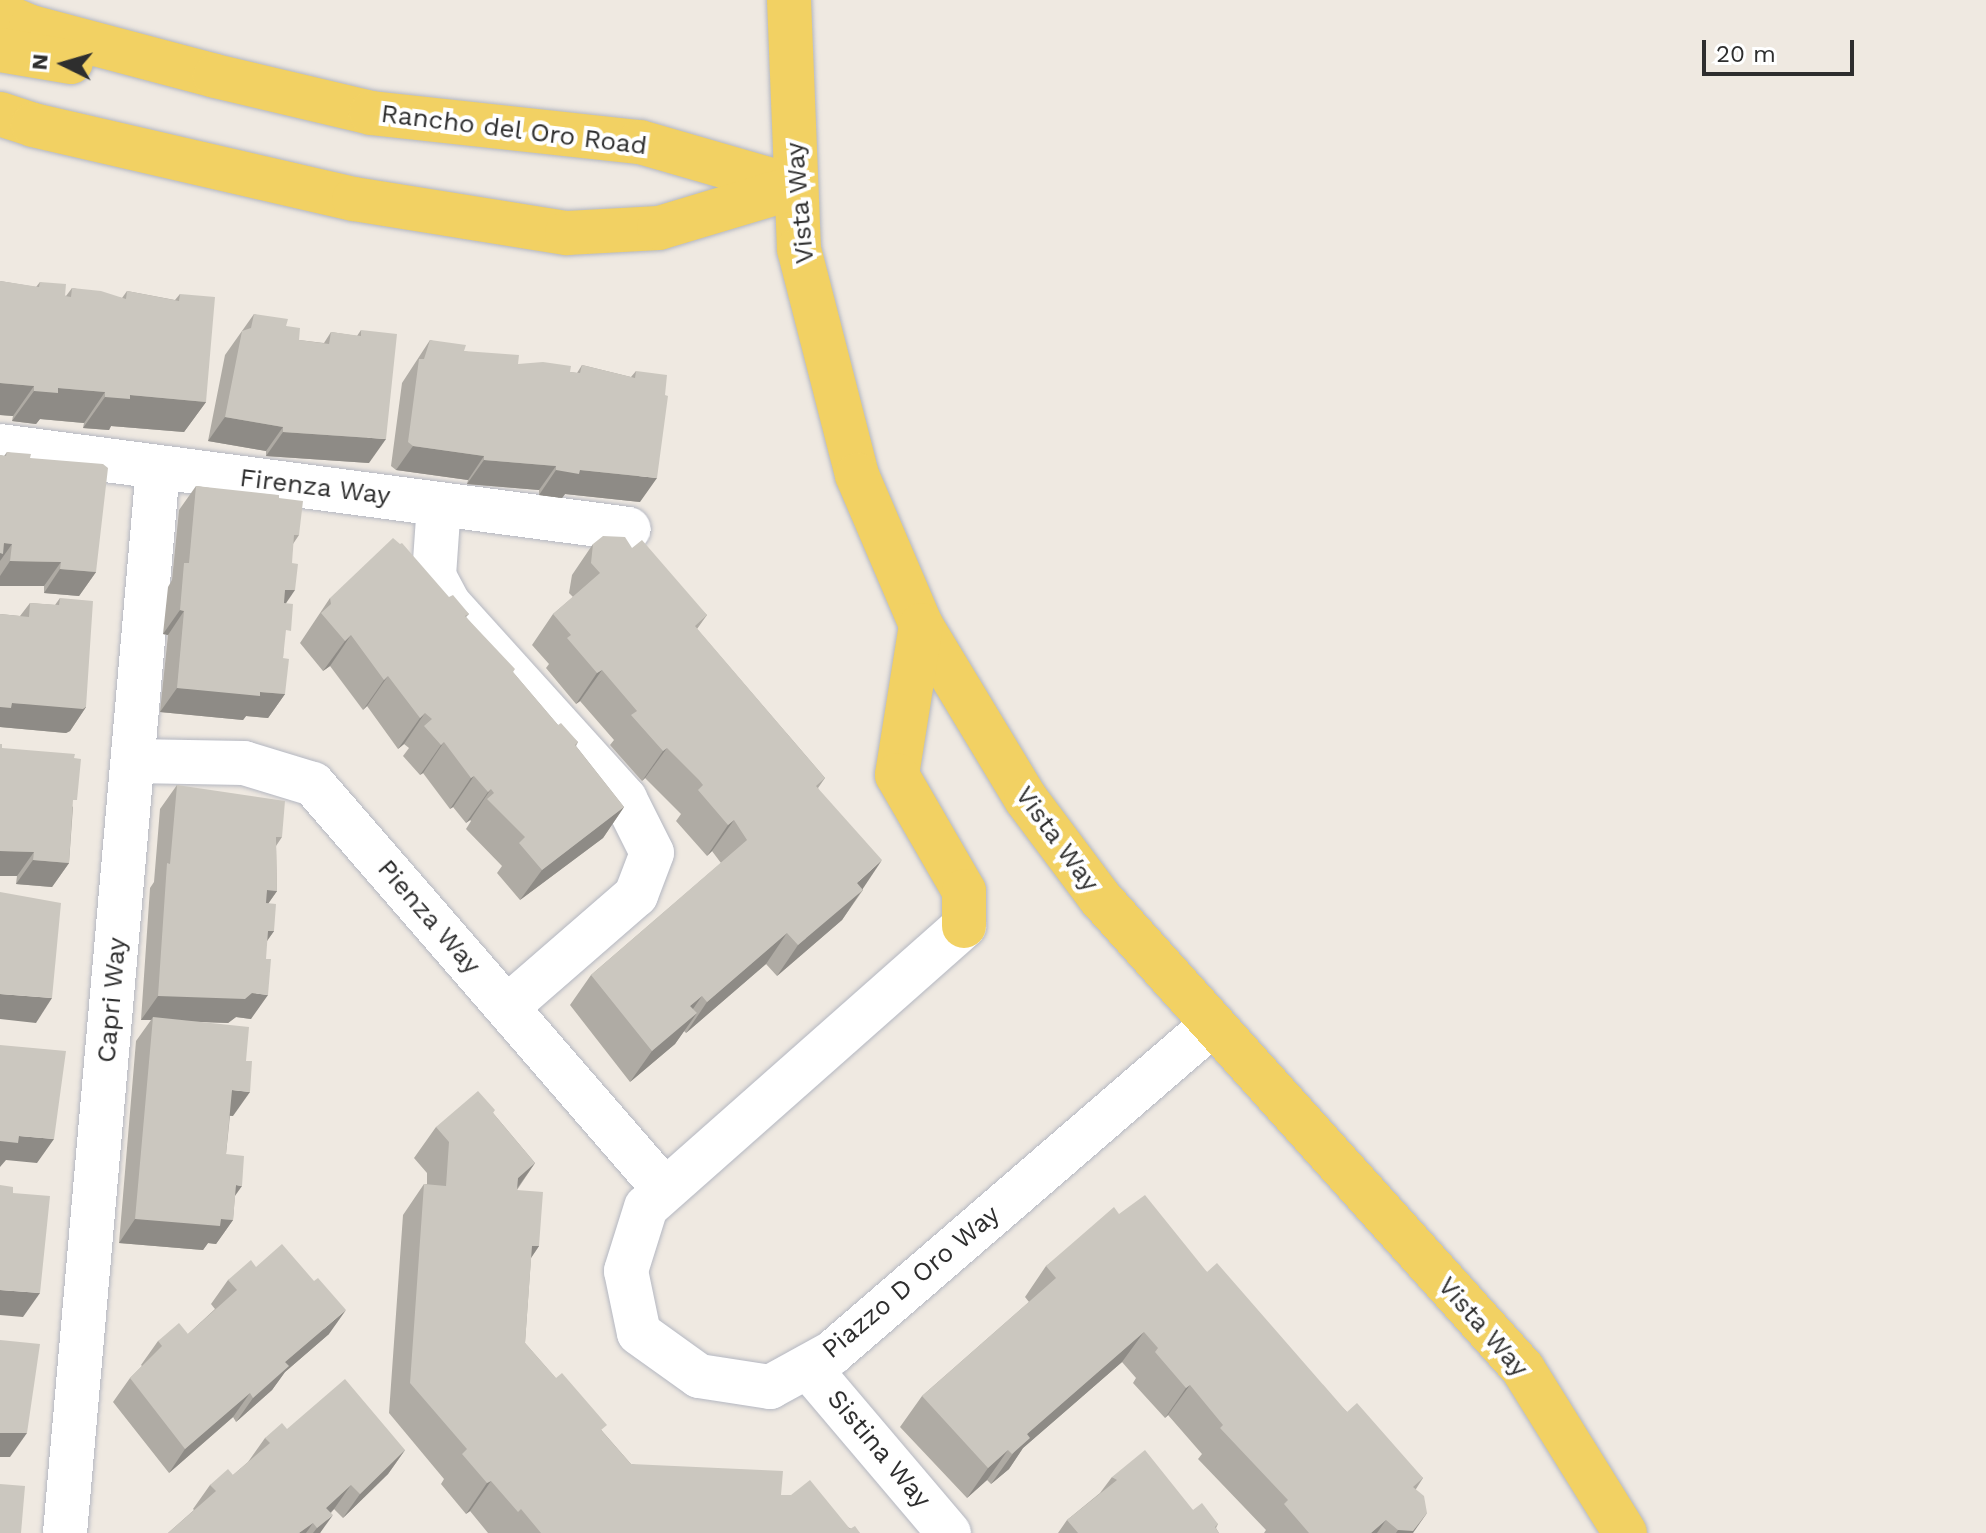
<!DOCTYPE html>
<style>
body{margin:0}
#map{position:relative;width:1986px;height:1533px;overflow:hidden;background:#efe9e1;font-family:"Work Sans",sans-serif}
div>[style]{position:absolute}
[style*='--x']{left:calc(var(--x)*1px);top:calc(var(--y)*1px);width:calc(var(--w)*1px);rotate:calc(var(--a)*1deg)}
.roads{filter:drop-shadow(0 0 2px #b4b7c1) drop-shadow(0 0 2px #b4b7c1)}
.minor>*{height:44px;margin:-22px;padding:0 22px;transform-origin:22px;border-radius:22px;background:#fff}
.major>*{height:44px;margin:-22px;padding:0 22px;transform-origin:22px;border-radius:22px;background:#f2d163}
.wall>*{inset:0;background:#afaba4}
.shaded-wall>*{inset:0;background:#8e8b86}
.building>*{inset:0;background:#cbc7bf}
span{translate:-50% -50%;white-space:nowrap;text-align:center;line-height:1.15;-webkit-text-stroke:8px #fff;paint-order:stroke}
.street-label{font-size:26px;color:#2e2e2e}
.north{position:absolute;left:24px;top:24px;width:80px;height:80px;-webkit-text-stroke:6px #fff;paint-order:stroke;rotate:275deg;font-size:22px;font-weight:700;line-height:32px;text-align:center;color:#2e2e2e}
.north::after{content:'';display:block;margin:auto;width:28px;height:36px;background:#2e2e2e;clip-path:polygon(50% 0,100% 100%,50% 72%,0 100%)}
.scale{position:absolute;left:1702px;top:40px;width:152px;height:36px;box-sizing:border-box;border:4px solid #2e2e2e;border-top:0;padding-left:10px;font-size:24px;line-height:28px;white-space:nowrap;color:#2e2e2e;-webkit-text-stroke:6px #fff;paint-order:stroke}
</style>
<div id="map">
<div class="roads">
<div class="minor">
<i style="--x:0;--y:446;--w:634;--a:7.52"></i>
<i style="--x:439;--y:504;--w:72;--a:94"></i>
<i style="--x:434;--y:576;--w:32;--a:62"></i>
<i style="--x:449;--y:604;--w:263;--a:47.9"></i>
<i style="--x:625;--y:799;--w:60;--a:63.4"></i>
<i style="--x:652;--y:853;--w:45;--a:110.9"></i>
<i style="--x:636;--y:895;--w:171;--a:139"></i>
<i style="--x:133;--y:761;--w:111;--a:1"></i>
<i style="--x:244;--y:763;--w:72;--a:16.9"></i>
<i style="--x:313;--y:784;--w:536;--a:49.09"></i>
<i style="--x:964;--y:926;--w:424;--a:138.5"></i>
<i style="--x:646;--y:1207;--w:67;--a:107.4"></i>
<i style="--x:626;--y:1271;--w:63;--a:78.2"></i>
<i style="--x:639;--y:1333;--w:74;--a:35.6"></i>
<i style="--x:699;--y:1376;--w:72;--a:8.8"></i>
<i style="--x:770;--y:1387;--w:71;--a:-28.7"></i>
<i style="--x:832;--y:1353;--w:503;--a:-40.81"></i>
<i style="--x:808;--y:1367;--w:218;--a:49.7"></i>
<i style="--x:65;--y:1533;--w:1070;--a:-85.01"></i>
</div>
<div class="major">
<i style="--x:789;--y:0;--w:249;--a:87.7"></i>
<i style="--x:799;--y:249;--w:233;--a:75.6"></i>
<i style="--x:857;--y:475;--w:163;--a:66.9"></i>
<i style="--x:921;--y:625;--w:203;--a:58.9"></i>
<i style="--x:1026;--y:799;--w:124;--a:53.2"></i>
<i style="--x:1100;--y:898;--w:633;--a:48.07"></i>
<i style="--x:1523;--y:1369;--w:193;--a:58.1"></i>
<i style="--x:0;--y:14;--w:34;--a:23"></i>
<i style="--x:31;--y:27;--w:190;--a:14.9"></i>
<i style="--x:215;--y:76;--w:160;--a:13.3"></i>
<i style="--x:371;--y:113;--w:271;--a:6.2"></i>
<i style="--x:640;--y:142;--w:162;--a:16.1"></i>
<i style="--x:0;--y:50;--w:72;--a:9.6"></i>
<i style="--x:0;--y:114;--w:35;--a:18"></i>
<i style="--x:33;--y:125;--w:329;--a:13"></i>
<i style="--x:354;--y:199;--w:216;--a:9.1"></i>
<i style="--x:567;--y:233;--w:92;--a:-3.1"></i>
<i style="--x:659;--y:228;--w:143;--a:-16.7"></i>
<i style="--x:921;--y:625;--w:152;--a:99.1"></i>
<i style="--x:897;--y:775;--w:134;--a:60"></i>
<i style="--x:964;--y:891;--w:35;--a:90"></i>
</div>
</div>
<div class="wall">
<i style="clip-path:polygon(0 281px,36px 287px,40px 282px,66px 296px,72px 288px,122px 298px,127px 291px,175px 300px,180px 294px,206px 402px,184px 432px,111px 426px,109px 430px,83px 428px,84px 423px,40px 419px,36px 424px,12px 421px,13px 416px,0 415px)"></i>
<i style="clip-path:polygon(254px 314px,286px 326px,299px 340px,324px 343px,331px 332px,357px 336px,361px 330px,369px 463px,266px 456px,266px 451px,208px 441px,225px 355px)"></i>
<i style="clip-path:polygon(430px 340px,464px 351px,518px 364px,577px 373px,582px 365px,631px 377px,636px 371px,640px 502px,565px 494px,562px 498px,539px 495px,539px 490px,467px 484px,468px 480px,396px 470px,391px 466px,402px 383px)"></i>
<i style="clip-path:polygon(7px 452px,30px 458px,96px 572px,79px 596px,44px 593px,44px 586px,0 586px,0 455px,4px 456px)"></i>
<i style="clip-path:polygon(196px 486px,279px 498px,299px 535px,293px 544px,286px 603px,283px 658px,285px 694px,268px 718px,246px 716px,243px 720px,160px 712px,168px 635px,163px 634px,168px 587px,172px 580px,179px 510px)"></i>
<i style="clip-path:polygon(593px 544px,632px 548px,707px 615px,697px 629px,825px 778px,818px 788px,863px 890px,842px 920px,777px 976px,766px 964px,686px 1033px,684px 1031px,675px 1044px,630px 1082px,570px 1005px,591px 975px,721px 863px,712px 851px,707px 856px,676px 821px,681px 814px,645px 778px,642px 781px,610px 745px,614px 740px,580px 701px,576px 704px,546px 668px,549px 664px,532px 645px,553px 614px,573px 597px,569px 593px,572px 575px)"></i>
<i style="clip-path:polygon(449px 597px,469px 614px,466px 617px,558px 725px,578px 742px,576px 746px,624px 807px,603px 838px,520px 900px,497px 873px,502px 866px,466px 829px,471px 821px,470px 820px,466px 823px,453px 807px,450px 809px,423px 773px,420px 775px,403px 756px,409px 748px,404px 744px,398px 749px,367px 706px,363px 710px,330px 666px,323px 671px,300px 643px,330px 598px)"></i>
<i style="clip-path:polygon(60px 598px,86px 707px,70px 731px,66px 733px,0 727px,0 614px,20px 616px,30px 603px,55px 605px)"></i>
<i style="clip-path:polygon(0 744px,2px 748px,73px 807px,69px 863px,52px 887px,16px 884px,17px 876px,0 876px)"></i>
<i style="clip-path:polygon(177px 785px,282px 837px,276px 846px,277px 891px,268px 904px,274px 931px,267px 941px,251px 1019px,236px 1017px,228px 1023px,200px 1022px,233px 1116px,230px 1116px,226px 1154px,235px 1195px,233px 1220px,216px 1244px,208px 1243px,203px 1250px,119px 1243px,136px 1041px,151px 1020px,141px 1020px,150px 888px,154px 882px,160px 809px)"></i>
<i style="clip-path:polygon(493px 1113px,535px 1163px,517px 1190px,539px 1246px,531px 1258px,525px 1343px,631px 1464px,781px 1495px,860px 1533px,488px 1533px,470px 1511px,466px 1514px,441px 1484px,444px 1479px,389px 1413px,403px 1215px,424px 1184px,427px 1184px,427px 1173px,414px 1158px,436px 1127px)"></i>
<i style="clip-path:polygon(1119px 1214px,1207px 1272px,1347px 1412px,1423px 1478px,1416px 1489px,1413px 1533px,1264px 1533px,1266px 1530px,1198px 1459px,1202px 1454px,1168px 1415px,1165px 1418px,1133px 1383px,1136px 1378px,1122px 1362px,1023px 1448px,1009px 1469px,991px 1484px,987px 1480px,967px 1498px,900px 1427px,922px 1396px,1029px 1302px,1025px 1297px,1046px 1266px)"></i>
<i style="clip-path:polygon(256px 1267px,329px 1334px,285px 1372px,272px 1390px,236px 1422px,233px 1417px,169px 1473px,113px 1402px,130px 1378px,142px 1366px,141px 1365px,158px 1341px,188px 1334px,215px 1309px,211px 1304px,228px 1280px)"></i>
<i style="clip-path:polygon(287px 1429px,405px 1450px,388px 1474px,343px 1518px,334px 1509px,331px 1513px,320px 1533px,168px 1533px,194px 1510px,193px 1509px,210px 1485px,233px 1475px,248px 1462px,265px 1438px)"></i>
<i style="clip-path:polygon(1112px 1477px,1193px 1510px,1218px 1524px,1216px 1528px,1219px 1533px,1058px 1533px,1067px 1520px,1100px 1493px)"></i>
</div>
<div class="shaded-wall">
<i style="clip-path:polygon(0 383px,34px 386px,13px 416px,0 415px)"></i>
<i style="clip-path:polygon(58px 388px,105px 392px,84px 423px,40px 419px,36px 424px,12px 421px,34px 391px)"></i>
<i style="clip-path:polygon(130px 395px,206px 402px,184px 432px,111px 426px,109px 430px,83px 428px,105px 397px)"></i>
<i style="clip-path:polygon(225px 417px,283px 427px,266px 451px,208px 441px)"></i>
<i style="clip-path:polygon(283px 432px,386px 439px,369px 463px,266px 456px)"></i>
<i style="clip-path:polygon(413px 446px,484px 456px,468px 480px,396px 470px)"></i>
<i style="clip-path:polygon(484px 460px,556px 466px,539px 490px,467px 484px)"></i>
<i style="clip-path:polygon(556px 470px,580px 470px,657px 478px,640px 502px,565px 494px,562px 498px,539px 495px)"></i>
<i style="clip-path:polygon(4px 543px,12px 544px,0 561px,0 548px)"></i>
<i style="clip-path:polygon(10px 561px,61px 562px,44px 586px,0 586px,0 576px)"></i>
<i style="clip-path:polygon(60px 569px,96px 572px,79px 596px,44px 593px)"></i>
<i style="clip-path:polygon(285px 590px,295px 590px,278px 615px)"></i>
<i style="clip-path:polygon(180px 610px,184px 611px,168px 635px,163px 634px)"></i>
<i style="clip-path:polygon(351px 635px,330px 666px,323px 671px,345px 641px)"></i>
<i style="clip-path:polygon(602px 670px,580px 701px,576px 704px,597px 673px)"></i>
<i style="clip-path:polygon(388px 676px,367px 706px,363px 710px,384px 680px)"></i>
<i style="clip-path:polygon(177px 688px,260px 692px,285px 694px,268px 718px,246px 716px,243px 720px,160px 712px)"></i>
<i style="clip-path:polygon(12px 703px,86px 707px,70px 731px,66px 733px,0 727px,0 707px)"></i>
<i style="clip-path:polygon(425px 713px,404px 744px,398px 749px,420px 718px)"></i>
<i style="clip-path:polygon(444px 742px,423px 773px,420px 775px,441px 745px)"></i>
<i style="clip-path:polygon(667px 748px,645px 778px,642px 781px,663px 751px)"></i>
<i style="clip-path:polygon(474px 776px,453px 807px,450px 809px,471px 778px)"></i>
<i style="clip-path:polygon(491px 789px,470px 820px,466px 823px,488px 792px)"></i>
<i style="clip-path:polygon(624px 807px,603px 838px,520px 900px,542px 870px)"></i>
<i style="clip-path:polygon(734px 820px,712px 851px,707px 856px,728px 825px)"></i>
<i style="clip-path:polygon(0 851px,34px 852px,17px 876px,0 876px)"></i>
<i style="clip-path:polygon(33px 860px,69px 863px,52px 887px,16px 884px)"></i>
<i style="clip-path:polygon(882px 860px,842px 920px,777px 976px,798px 945px,857px 883px)"></i>
<i style="clip-path:polygon(267px 890px,277px 891px,260px 915px)"></i>
<i style="clip-path:polygon(268px 931px,274px 931px,257px 955px)"></i>
<i style="clip-path:polygon(787px 933px,766px 964px,686px 1033px,707px 1002px)"></i>
<i style="clip-path:polygon(252px 993px,268px 995px,251px 1019px,236px 1017px,228px 1023px,153px 1020px,153px 1017px,151px 1020px,141px 1020px,158px 996px)"></i>
<i style="clip-path:polygon(0 994px,52px 998px,36px 1023px,0 1019px)"></i>
<i style="clip-path:polygon(702px 996px,681px 1026px,697px 1013px,675px 1044px,630px 1082px,652px 1051px,690px 1006px)"></i>
<i style="clip-path:polygon(232px 1090px,250px 1092px,233px 1116px,215px 1114px)"></i>
<i style="clip-path:polygon(19px 1136px,54px 1139px,37px 1163px,6px 1160px,0 1167px,0 1141px)"></i>
<i style="clip-path:polygon(535px 1163px,513px 1194px,518px 1178px)"></i>
<i style="clip-path:polygon(236px 1185px,242px 1186px,225px 1210px)"></i>
<i style="clip-path:polygon(135px 1219px,221px 1219px,233px 1220px,216px 1244px,208px 1243px,203px 1250px,119px 1243px)"></i>
<i style="clip-path:polygon(532px 1246px,539px 1246px,518px 1277px)"></i>
<i style="clip-path:polygon(0 1290px,40px 1293px,23px 1317px,0 1315px)"></i>
<i style="clip-path:polygon(346px 1310px,329px 1334px,285px 1372px,272px 1390px,236px 1422px,253px 1398px,285px 1362px)"></i>
<i style="clip-path:polygon(1144px 1332px,1122px 1362px,1023px 1448px,1009px 1469px,991px 1484px,1027px 1434px)"></i>
<i style="clip-path:polygon(1190px 1385px,1168px 1415px,1165px 1418px,1186px 1388px)"></i>
<i style="clip-path:polygon(250px 1393px,233px 1417px,169px 1473px,185px 1449px)"></i>
<i style="clip-path:polygon(0 1433px,27px 1433px,10px 1457px,0 1457px)"></i>
<i style="clip-path:polygon(405px 1450px,388px 1474px,343px 1518px,360px 1494px)"></i>
<i style="clip-path:polygon(1008px 1450px,987px 1480px,967px 1498px,988px 1468px)"></i>
<i style="clip-path:polygon(491px 1481px,470px 1511px,466px 1514px,487px 1483px)"></i>
<i style="clip-path:polygon(351px 1485px,334px 1509px,316px 1526px,326px 1508px)"></i>
<i style="clip-path:polygon(1427px 1513px,1413px 1533px,1396px 1533px,1398px 1530px)"></i>
<i style="clip-path:polygon(333px 1515px,320px 1533px,313px 1533px,317px 1528px)"></i>
<i style="clip-path:polygon(1386px 1520px,1377px 1533px,1371px 1533px)"></i>
<i style="clip-path:polygon(313px 1523px,306px 1533px,299px 1533px)"></i>
</div>
<div class="building">
<i style="clip-path:polygon(0 281px,39px 287px,40px 282px,66px 284px,65px 296px,71px 297px,72px 288px,101px 291px,126px 299px,127px 291px,179px 301px,180px 294px,215px 297px,206px 402px,130px 395px,130px 399px,105px 397px,105px 392px,58px 388px,58px 393px,34px 391px,34px 386px,0 383px)"></i>
<i style="clip-path:polygon(254px 314px,288px 319px,286px 326px,300px 328px,299px 340px,329px 344px,331px 332px,361px 336px,361px 330px,397px 334px,386px 439px,283px 432px,283px 427px,225px 417px,242px 331px,251px 328px)"></i>
<i style="clip-path:polygon(430px 340px,466px 345px,464px 351px,519px 355px,518px 364px,543px 362px,571px 366px,570px 372px,580px 373px,582px 365px,635px 378px,636px 371px,667px 375px,665px 395px,668px 396px,657px 478px,580px 470px,579px 474px,556px 470px,556px 466px,484px 460px,484px 456px,413px 446px,408px 442px,419px 359px,424px 359px)"></i>
<i style="clip-path:polygon(7px 452px,31px 454px,30px 458px,103px 464px,108px 468px,96px 572px,60px 569px,61px 562px,10px 561px,12px 544px,4px 543px,3px 554px,0 553px,0 455px,6px 456px)"></i>
<i style="clip-path:polygon(196px 486px,279px 495px,279px 498px,303px 501px,299px 535px,294px 535px,292px 563px,298px 564px,295px 590px,285px 590px,284px 603px,293px 604px,291px 631px,286px 630px,283px 658px,289px 659px,285px 694px,260px 692px,260px 696px,177px 688px,184px 611px,180px 610px,184px 563px,189px 563px)"></i>
<i style="clip-path:polygon(603px 536px,625px 537px,632px 548px,642px 540px,707px 615px,695px 626px,825px 778px,816px 786px,882px 860px,857px 883px,863px 890px,798px 945px,787px 933px,707px 1002px,702px 996px,690px 1006px,697px 1013px,652px 1051px,591px 975px,747px 840px,734px 820px,728px 825px,698px 790px,703px 785px,699px 780px,667px 748px,663px 751px,631px 715px,637px 711px,602px 670px,597px 673px,567px 638px,571px 635px,553px 614px,600px 573px,591px 563px,593px 544px)"></i>
<i style="clip-path:polygon(393px 538px,400px 544px,402px 543px,449px 597px,453px 595px,469px 614px,465px 616px,515px 669px,513px 672px,558px 725px,561px 723px,578px 742px,575px 745px,624px 807px,542px 870px,519px 843px,525px 837px,487px 799px,494px 793px,491px 789px,488px 792px,474px 776px,471px 778px,444px 742px,441px 745px,424px 726px,432px 719px,425px 713px,420px 718px,388px 676px,384px 680px,351px 635px,345px 641px,321px 613px,331px 604px,330px 598px)"></i>
<i style="clip-path:polygon(60px 598px,93px 601px,86px 707px,83px 709px,12px 703px,11px 708px,0 707px,0 614px,29px 617px,30px 603px,59px 605px)"></i>
<i style="clip-path:polygon(0 744px,2px 744px,2px 748px,75px 754px,74px 758px,81px 759px,77px 800px,73px 800px,69px 863px,33px 860px,34px 852px,0 851px)"></i>
<i style="clip-path:polygon(177px 785px,285px 801px,282px 837px,276px 837px,277px 891px,267px 890px,266px 903px,276px 904px,274px 931px,268px 931px,266px 959px,271px 959px,268px 995px,252px 993px,245px 999px,158px 996px,167px 863px,170px 864px)"></i>
<i style="clip-path:polygon(0 892px,61px 903px,52px 998px,0 994px)"></i>
<i style="clip-path:polygon(153px 1017px,249px 1027px,246px 1061px,252px 1061px,250px 1092px,232px 1090px,226px 1154px,244px 1156px,242px 1186px,236px 1185px,233px 1220px,221px 1219px,220px 1226px,135px 1219px)"></i>
<i style="clip-path:polygon(0 1045px,66px 1051px,54px 1139px,19px 1136px,18px 1143px,0 1141px)"></i>
<i style="clip-path:polygon(478px 1091px,495px 1110px,493px 1113px,535px 1163px,518px 1178px,517px 1190px,543px 1192px,539px 1246px,532px 1246px,525px 1343px,556px 1378px,562px 1373px,607px 1425px,601px 1430px,631px 1464px,783px 1471px,781px 1495px,791px 1495px,810px 1480px,850px 1529px,855px 1526px,860px 1533px,541px 1533px,521px 1509px,518px 1512px,491px 1481px,487px 1483px,462px 1454px,467px 1449px,410px 1383px,424px 1184px,446px 1186px,449px 1142px,436px 1127px)"></i>
<i style="clip-path:polygon(0 1185px,13px 1187px,13px 1193px,50px 1196px,40px 1293px,0 1290px)"></i>
<i style="clip-path:polygon(1145px 1195px,1207px 1272px,1217px 1263px,1347px 1412px,1357px 1403px,1423px 1478px,1413px 1487px,1424px 1496px,1427px 1513px,1413px 1531px,1398px 1530px,1386px 1520px,1371px 1533px,1309px 1533px,1284px 1504px,1288px 1500px,1220px 1428px,1223px 1425px,1190px 1385px,1186px 1388px,1155px 1352px,1158px 1348px,1144px 1332px,1027px 1434px,1030px 1438px,1012px 1454px,1008px 1450px,988px 1468px,922px 1396px,1056px 1278px,1046px 1266px,1114px 1207px,1119px 1214px)"></i>
<i style="clip-path:polygon(282px 1244px,314px 1281px,318px 1278px,346px 1310px,285px 1362px,289px 1366px,253px 1398px,250px 1393px,185px 1449px,130px 1378px,162px 1346px,158px 1341px,179px 1323px,188px 1334px,237px 1290px,228px 1280px,251px 1260px,256px 1267px)"></i>
<i style="clip-path:polygon(0 1340px,40px 1344px,27px 1433px,0 1433px)"></i>
<i style="clip-path:polygon(345px 1379px,405px 1450px,360px 1494px,351px 1485px,326px 1508px,333px 1515px,317px 1528px,313px 1523px,299px 1533px,168px 1533px,216px 1491px,210px 1485px,228px 1469px,233px 1475px,270px 1443px,265px 1438px,282px 1423px,287px 1429px)"></i>
<i style="clip-path:polygon(1145px 1450px,1193px 1510px,1202px 1503px,1218px 1524px,1215px 1527px,1219px 1533px,1078px 1533px,1067px 1520px,1117px 1480px,1112px 1477px)"></i>
<i style="clip-path:polygon(0 1484px,25px 1486px,21px 1533px,0 1533px)"></i>
</div>
<div class="street-label">
<span style="left:514px;top:130px;rotate:7deg">Rancho del Oro Road</span>
<span style="left:800px;top:203px;rotate:-95deg">Vista Way</span>
<span style="left:315px;top:487px;rotate:7deg">Firenza Way</span>
<span style="left:1057px;top:839px;rotate:54deg">Vista Way</span>
<span style="left:429px;top:917px;rotate:49deg">Pienza Way</span>
<span style="left:112px;top:1000px;rotate:-85deg">Capri Way</span>
<span style="left:911px;top:1282px;rotate:-40deg">Piazzo D Oro Way</span>
<span style="left:1483px;top:1327px;rotate:49deg">Vista Way</span>
<span style="left:879px;top:1449px;rotate:50deg">Sistina Way</span>
</div>
<div class="north">N</div>
<div class="scale">20 m</div>
</div>
